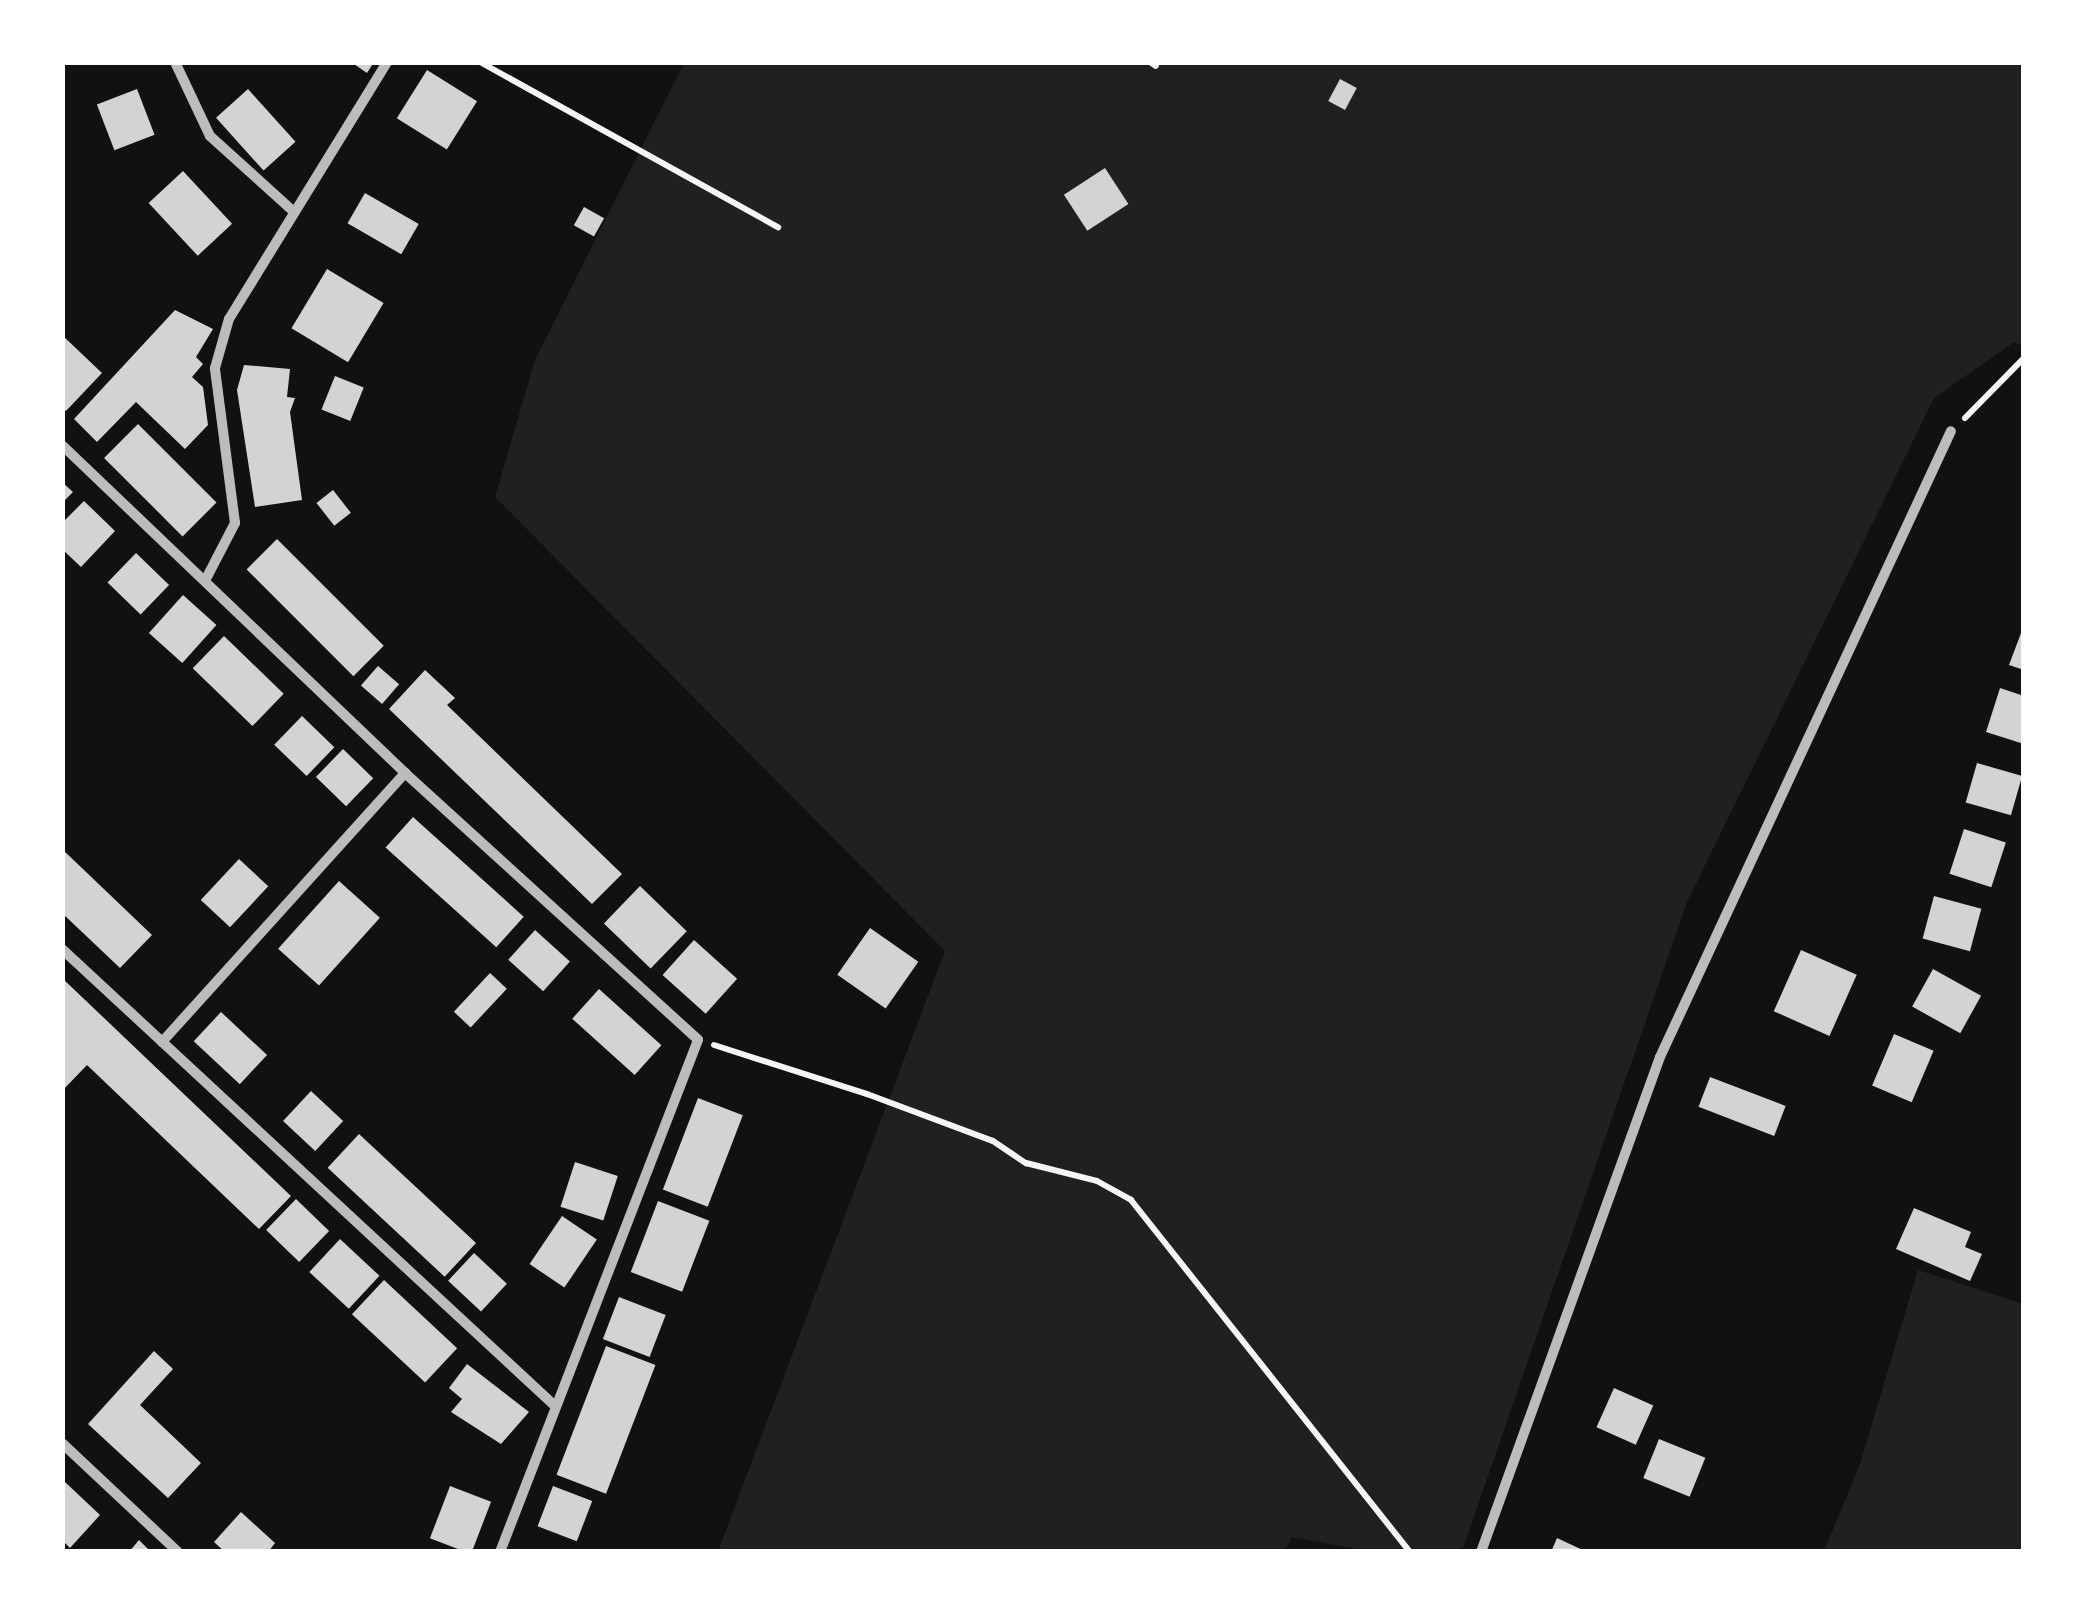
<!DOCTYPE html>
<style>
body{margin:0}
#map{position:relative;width:2086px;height:1614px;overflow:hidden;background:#111;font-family:Lato,sans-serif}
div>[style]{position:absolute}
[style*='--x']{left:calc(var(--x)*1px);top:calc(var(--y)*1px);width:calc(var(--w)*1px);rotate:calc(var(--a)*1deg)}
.green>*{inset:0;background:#202020}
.building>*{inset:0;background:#d3d3d3;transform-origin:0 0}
.path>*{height:6px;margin:-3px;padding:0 3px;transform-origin:3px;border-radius:3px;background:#f5f5f5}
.minor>*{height:10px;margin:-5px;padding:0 5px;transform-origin:5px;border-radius:5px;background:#bcbcbc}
span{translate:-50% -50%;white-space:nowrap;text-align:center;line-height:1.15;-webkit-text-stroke:9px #fff;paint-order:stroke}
.frame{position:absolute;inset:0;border:65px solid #fff;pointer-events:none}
</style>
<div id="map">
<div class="green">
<i style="clip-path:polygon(684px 63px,2023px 63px,2023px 346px,2014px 342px,1934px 398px,1687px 902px,1462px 1551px,1368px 1551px,1292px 1537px,1284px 1552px,718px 1551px,945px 951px,495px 497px,535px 360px)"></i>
<i style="clip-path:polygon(1918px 1270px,2023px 1304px,2023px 1551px,1824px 1551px,1860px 1464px)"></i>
</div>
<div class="building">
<i style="clip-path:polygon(351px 62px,374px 62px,367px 73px)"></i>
<i style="left:427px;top:70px;width:59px;height:57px;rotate:32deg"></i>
<i style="left:1340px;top:79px;width:19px;height:25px;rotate:28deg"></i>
<i style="left:137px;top:89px;width:49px;height:43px;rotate:69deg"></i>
<i style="left:248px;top:89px;width:71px;height:43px;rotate:48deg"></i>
<i style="left:1105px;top:168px;width:43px;height:49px;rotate:57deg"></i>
<i style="left:183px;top:171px;width:72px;height:47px;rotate:47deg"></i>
<i style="left:365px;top:193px;width:62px;height:35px;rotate:30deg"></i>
<i style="left:584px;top:207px;width:23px;height:21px;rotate:29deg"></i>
<i style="left:327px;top:269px;width:66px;height:69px;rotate:31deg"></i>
<i style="clip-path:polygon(175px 310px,213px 329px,196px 357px,203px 364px,192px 377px,203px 387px,208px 425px,185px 449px,136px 402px,97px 442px,74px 419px)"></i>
<i style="clip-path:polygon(62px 335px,102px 373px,66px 411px,62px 407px)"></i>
<i style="clip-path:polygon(244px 365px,290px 369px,287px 397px,295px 398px,290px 412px,302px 500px,255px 507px,237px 390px)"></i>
<i style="left:335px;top:376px;width:31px;height:36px;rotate:22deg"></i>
<i style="left:138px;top:424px;width:111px;height:48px;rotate:45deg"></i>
<i style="clip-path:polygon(62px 482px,73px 492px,62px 503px)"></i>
<i style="left:333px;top:490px;width:29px;height:21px;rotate:52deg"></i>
<i style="clip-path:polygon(84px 501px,115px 531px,81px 567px,62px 549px,62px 523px)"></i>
<i style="left:277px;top:539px;width:151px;height:43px;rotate:45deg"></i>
<i style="left:136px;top:553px;width:46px;height:41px;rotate:44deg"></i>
<i style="left:183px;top:595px;width:45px;height:51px;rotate:42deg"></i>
<i style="clip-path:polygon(2024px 625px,2024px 670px,2009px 665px)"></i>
<i style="left:224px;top:636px;width:83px;height:45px;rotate:44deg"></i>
<i style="left:378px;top:666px;width:28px;height:26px;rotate:41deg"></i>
<i style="clip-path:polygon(425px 670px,455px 698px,447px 705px,622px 874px,592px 904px,389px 709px)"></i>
<i style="clip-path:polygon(2000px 688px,2024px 696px,2024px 744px,1986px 732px)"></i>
<i style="left:302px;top:716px;width:45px;height:40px;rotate:44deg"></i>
<i style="left:343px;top:749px;width:42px;height:39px;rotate:44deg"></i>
<i style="left:1977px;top:763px;width:47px;height:41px;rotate:16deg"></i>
<i style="left:413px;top:817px;width:149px;height:41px;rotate:42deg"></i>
<i style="left:1964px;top:829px;width:44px;height:47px;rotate:18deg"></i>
<i style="clip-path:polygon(62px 849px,152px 935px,120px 968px,62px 913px)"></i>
<i style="left:239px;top:859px;width:40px;height:56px;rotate:43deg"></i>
<i style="left:339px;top:881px;width:55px;height:91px;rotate:42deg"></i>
<i style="left:640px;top:886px;width:65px;height:52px;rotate:44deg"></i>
<i style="left:1934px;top:896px;width:49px;height:44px;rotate:15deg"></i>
<i style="left:870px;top:928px;width:59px;height:57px;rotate:35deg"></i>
<i style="left:535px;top:930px;width:47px;height:40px;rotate:42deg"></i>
<i style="left:694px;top:940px;width:58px;height:47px;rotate:42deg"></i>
<i style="left:1801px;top:950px;width:61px;height:67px;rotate:24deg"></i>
<i style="left:1933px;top:969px;width:55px;height:43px;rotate:29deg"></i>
<i style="left:490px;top:973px;width:23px;height:53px;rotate:43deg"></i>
<i style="clip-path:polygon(62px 978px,291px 1196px,259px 1229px,87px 1065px,62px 1091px)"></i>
<i style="left:599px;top:989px;width:84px;height:40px;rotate:42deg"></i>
<i style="left:221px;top:1012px;width:63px;height:40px;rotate:43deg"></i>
<i style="left:1894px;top:1034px;width:43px;height:56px;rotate:23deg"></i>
<i style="left:1710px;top:1077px;width:81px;height:32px;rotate:21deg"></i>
<i style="left:311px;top:1091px;width:44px;height:41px;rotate:43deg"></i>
<i style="left:698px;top:1098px;width:48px;height:98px;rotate:21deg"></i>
<i style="left:359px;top:1134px;width:160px;height:46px;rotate:43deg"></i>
<i style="left:575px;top:1162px;width:45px;height:47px;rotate:18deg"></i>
<i style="left:296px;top:1199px;width:46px;height:43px;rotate:44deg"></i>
<i style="left:658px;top:1201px;width:55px;height:76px;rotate:21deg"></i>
<i style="clip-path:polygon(1914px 1208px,1971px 1232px,1965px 1247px,1982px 1254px,1970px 1281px,1896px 1249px)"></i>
<i style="left:562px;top:1216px;width:42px;height:58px;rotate:34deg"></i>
<i style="left:340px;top:1239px;width:54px;height:45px;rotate:43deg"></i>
<i style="left:474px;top:1253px;width:45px;height:38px;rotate:43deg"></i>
<i style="left:384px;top:1280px;width:100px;height:47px;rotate:43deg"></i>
<i style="left:619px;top:1297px;width:50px;height:45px;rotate:21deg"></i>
<i style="left:606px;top:1346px;width:53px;height:138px;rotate:21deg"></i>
<i style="clip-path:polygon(154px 1351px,173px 1369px,140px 1405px,201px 1463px,168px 1498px,88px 1424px)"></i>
<i style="clip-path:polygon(467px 1364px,529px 1412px,501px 1444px,451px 1412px,462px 1399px,449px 1388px)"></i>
<i style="left:1614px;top:1388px;width:43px;height:43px;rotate:24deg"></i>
<i style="left:1659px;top:1439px;width:50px;height:42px;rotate:22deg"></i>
<i style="clip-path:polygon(65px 1482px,100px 1515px,70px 1548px,62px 1540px)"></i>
<i style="left:450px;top:1486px;width:44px;height:56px;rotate:21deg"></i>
<i style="left:553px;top:1486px;width:42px;height:43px;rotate:21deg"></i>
<i style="clip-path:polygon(241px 1512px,275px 1543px,268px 1552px,225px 1552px,214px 1542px)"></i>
<i style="clip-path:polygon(1557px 1538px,1587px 1552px,1551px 1552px)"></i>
<i style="clip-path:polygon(139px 1540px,151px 1552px,129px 1552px)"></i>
</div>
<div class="path">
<i style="--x:480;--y:62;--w:341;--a:29"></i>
<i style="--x:1150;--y:62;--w:7;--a:34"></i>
<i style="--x:1965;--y:418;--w:84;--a:-45.5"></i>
<i style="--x:714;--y:1045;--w:161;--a:17.8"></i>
<i style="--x:867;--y:1094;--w:134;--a:20.5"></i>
<i style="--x:993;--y:1141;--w:40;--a:34"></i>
<i style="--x:1026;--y:1163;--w:73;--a:14.2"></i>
<i style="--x:1097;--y:1181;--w:39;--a:29"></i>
<i style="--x:1131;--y:1200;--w:449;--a:51.6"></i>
</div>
<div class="minor">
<i style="--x:175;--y:62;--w:82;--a:64.7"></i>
<i style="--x:210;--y:136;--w:112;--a:42.1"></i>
<i style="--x:62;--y:445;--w:475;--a:43.7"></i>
<i style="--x:405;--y:773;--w:396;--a:42.3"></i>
<i style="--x:698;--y:1040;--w:549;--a:111.14"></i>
<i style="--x:207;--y:577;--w:61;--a:-62.6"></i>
<i style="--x:235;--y:523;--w:156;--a:-97.4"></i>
<i style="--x:215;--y:368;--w:51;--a:-74.1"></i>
<i style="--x:229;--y:319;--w:302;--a:-58.4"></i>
<i style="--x:62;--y:949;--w:671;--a:42.83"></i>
<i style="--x:162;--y:1042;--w:363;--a:-47.9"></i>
<i style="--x:62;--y:1443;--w:159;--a:43.2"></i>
<i style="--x:1481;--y:1552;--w:526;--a:-70.12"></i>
<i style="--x:1660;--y:1057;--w:690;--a:-65.07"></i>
</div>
<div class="frame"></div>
</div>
